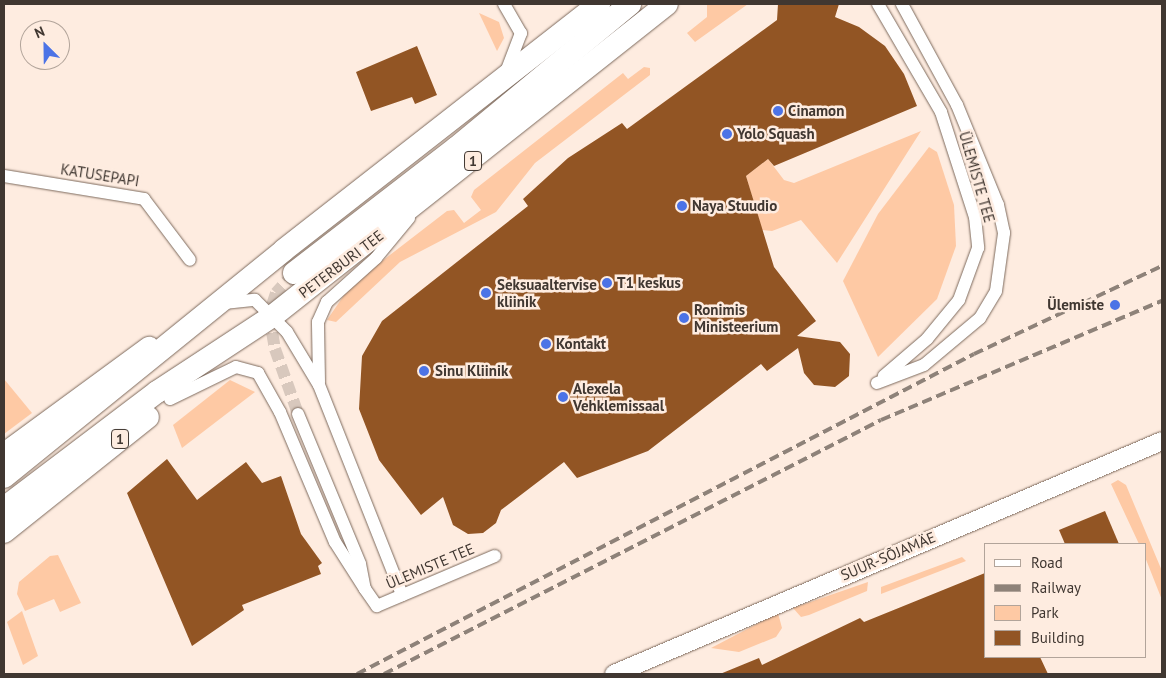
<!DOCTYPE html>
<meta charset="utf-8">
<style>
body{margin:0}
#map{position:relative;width:1166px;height:678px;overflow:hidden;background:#feece0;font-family:"PT Sans",sans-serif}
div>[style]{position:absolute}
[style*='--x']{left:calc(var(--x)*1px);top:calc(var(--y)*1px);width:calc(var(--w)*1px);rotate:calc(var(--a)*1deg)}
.green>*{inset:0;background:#fec9a4}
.building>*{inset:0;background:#925524}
.street-tunnel>*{height:12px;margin-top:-6px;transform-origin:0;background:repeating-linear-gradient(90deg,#d8c8bd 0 12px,transparent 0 18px)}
.roads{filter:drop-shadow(0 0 1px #7d6a5d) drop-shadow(0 0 1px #7d6a5d)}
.street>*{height:12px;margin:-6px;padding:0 6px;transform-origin:6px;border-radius:6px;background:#fff}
.secondary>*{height:18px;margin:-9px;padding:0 9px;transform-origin:9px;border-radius:9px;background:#fff}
.primary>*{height:20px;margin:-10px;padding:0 10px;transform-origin:10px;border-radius:10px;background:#fff}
.highway>*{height:22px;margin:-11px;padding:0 11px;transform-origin:11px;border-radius:11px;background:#fff}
.rail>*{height:4px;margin-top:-2px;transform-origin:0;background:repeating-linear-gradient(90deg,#8e8279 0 10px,transparent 0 15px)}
.dots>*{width:14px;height:14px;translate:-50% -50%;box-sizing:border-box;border:2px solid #feece0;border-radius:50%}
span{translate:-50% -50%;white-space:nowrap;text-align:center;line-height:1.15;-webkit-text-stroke:5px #feece0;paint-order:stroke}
.shield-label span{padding:1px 4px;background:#feece0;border:1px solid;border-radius:4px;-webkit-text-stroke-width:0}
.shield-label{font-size:14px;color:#403731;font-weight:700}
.poi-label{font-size:15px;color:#403731;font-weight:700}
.left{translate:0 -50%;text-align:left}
.right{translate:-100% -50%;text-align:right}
.street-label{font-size:15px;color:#403731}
.frame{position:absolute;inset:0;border:5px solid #403731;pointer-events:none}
.legend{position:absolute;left:984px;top:543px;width:162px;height:115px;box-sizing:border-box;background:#feece0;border:1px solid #b2a49a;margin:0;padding:6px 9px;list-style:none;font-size:15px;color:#403731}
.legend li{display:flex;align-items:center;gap:10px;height:25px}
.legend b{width:25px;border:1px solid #b2a49a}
.north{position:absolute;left:20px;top:20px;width:50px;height:50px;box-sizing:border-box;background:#feece0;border:1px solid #b2a49a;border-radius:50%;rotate:337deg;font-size:14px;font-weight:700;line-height:20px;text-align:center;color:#403731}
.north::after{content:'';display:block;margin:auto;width:18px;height:22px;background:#4c73e6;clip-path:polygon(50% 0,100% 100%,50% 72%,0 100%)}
</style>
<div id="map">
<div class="green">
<i style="clip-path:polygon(707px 4px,748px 4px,695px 42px,687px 33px,707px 17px)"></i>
<i style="clip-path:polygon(479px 13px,499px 22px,504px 38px,497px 51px)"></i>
<i style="clip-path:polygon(644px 67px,650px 68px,650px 75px,535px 163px,496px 212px,400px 262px,336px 322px,327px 320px,351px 285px,447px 211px,454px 210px,464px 223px,481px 210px,471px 197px,474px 190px,623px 73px,628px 79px)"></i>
<i style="clip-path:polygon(921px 131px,837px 263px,801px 220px,772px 231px,762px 230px,746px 176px,768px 159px,784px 180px,794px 183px)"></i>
<i style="clip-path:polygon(929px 147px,937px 152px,954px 205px,956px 246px,937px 299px,878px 357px,843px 281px,878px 214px)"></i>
<i style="clip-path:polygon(4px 379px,32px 413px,4px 434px)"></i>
<i style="clip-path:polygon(230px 380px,255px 392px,182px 448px,173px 425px)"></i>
<i style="clip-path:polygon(1118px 480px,1126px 485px,1162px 571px,1162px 600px,1145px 557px,1145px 544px,1139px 544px,1111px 484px)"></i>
<i style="clip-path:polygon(58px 555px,81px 603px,60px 612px,54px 599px,25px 611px,17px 594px,19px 582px,50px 556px)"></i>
<i style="clip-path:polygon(962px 557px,966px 561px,881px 594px,881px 587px)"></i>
<i style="clip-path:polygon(868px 582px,867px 591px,809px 615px,801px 617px,793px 608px)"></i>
<i style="clip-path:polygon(22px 611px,38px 656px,23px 665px,7px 622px)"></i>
<i style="clip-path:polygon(778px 613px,782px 628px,776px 637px,739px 652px,711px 648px)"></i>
</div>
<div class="building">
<i style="clip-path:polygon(778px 4px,839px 4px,835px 17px,859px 27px,885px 46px,904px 74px,917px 106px,774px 166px,768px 159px,746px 176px,774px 267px,816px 321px,797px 336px,840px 342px,850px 354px,849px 376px,835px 387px,814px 385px,804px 373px,798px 348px,767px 371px,761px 364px,648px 451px,577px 478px,564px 462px,501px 510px,496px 523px,483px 533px,468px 534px,453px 525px,443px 497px,421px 515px,379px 460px,359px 409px,362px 356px,382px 321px,528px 206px,523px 199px,568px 158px,622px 123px,627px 129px,777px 20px)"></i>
<i style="clip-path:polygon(417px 46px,437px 95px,415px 104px,412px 97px,371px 111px,356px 72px)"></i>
<i style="clip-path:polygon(167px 459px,197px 500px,246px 462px,262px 483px,281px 476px,301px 534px,322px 563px,318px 566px,321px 574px,242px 605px,244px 610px,192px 646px,127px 493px)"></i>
<i style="clip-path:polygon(1105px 511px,1119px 544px,1065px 544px,1059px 530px)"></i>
<i style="clip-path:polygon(985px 573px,985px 657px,1040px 657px,1048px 674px,720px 674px,759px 658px,762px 665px,860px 618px,864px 622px)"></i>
</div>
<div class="street-tunnel">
<i style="--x:294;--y:273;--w:27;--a:132"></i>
<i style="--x:276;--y:293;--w:23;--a:108"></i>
<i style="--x:269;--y:315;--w:35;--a:80"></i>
<i style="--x:275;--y:349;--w:69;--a:70.5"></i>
</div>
<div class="roads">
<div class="street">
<i style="--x:504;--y:4;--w:34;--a:60"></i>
<i style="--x:521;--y:33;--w:40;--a:111"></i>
<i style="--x:878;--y:4;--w:125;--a:59.7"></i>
<i style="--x:941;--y:112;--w:110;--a:72.1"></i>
<i style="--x:975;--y:217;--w:31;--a:84"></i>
<i style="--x:978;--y:248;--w:55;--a:110.1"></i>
<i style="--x:959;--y:300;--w:50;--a:129.4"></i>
<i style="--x:927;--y:339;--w:57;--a:139.3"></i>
<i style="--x:4;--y:176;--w:142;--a:9.3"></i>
<i style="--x:144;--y:199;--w:76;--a:53"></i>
<i style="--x:224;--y:303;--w:31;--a:-6"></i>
<i style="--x:255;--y:300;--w:45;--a:45"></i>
<i style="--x:287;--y:332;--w:62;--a:58.9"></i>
<i style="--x:319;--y:385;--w:226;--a:68.4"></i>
<i style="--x:319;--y:382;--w:60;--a:-91"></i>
<i style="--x:318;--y:322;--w:22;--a:-66"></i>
<i style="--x:327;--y:302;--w:66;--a:-41.9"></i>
<i style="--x:376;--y:258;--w:52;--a:-50.5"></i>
<i style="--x:877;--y:383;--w:50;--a:-21"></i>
<i style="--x:924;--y:365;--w:73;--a:-40"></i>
<i style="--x:980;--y:318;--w:31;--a:-59"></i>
<i style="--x:996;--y:291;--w:59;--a:-82.1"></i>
<i style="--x:1004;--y:233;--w:29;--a:-102"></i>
<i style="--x:998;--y:205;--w:108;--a:-112.3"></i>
<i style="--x:957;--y:105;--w:115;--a:-118.6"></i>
<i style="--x:170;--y:399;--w:73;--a:-25.9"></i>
<i style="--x:236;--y:367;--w:23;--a:15"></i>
<i style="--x:258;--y:373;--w:45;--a:60.6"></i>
<i style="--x:280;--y:412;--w:141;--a:67.1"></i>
<i style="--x:335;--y:542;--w:56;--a:57.4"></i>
<i style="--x:298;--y:414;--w:162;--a:67.5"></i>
<i style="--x:360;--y:564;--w:25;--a:79"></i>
<i style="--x:365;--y:589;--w:21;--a:55"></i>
<i style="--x:377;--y:606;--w:128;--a:-23"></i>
</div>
<div class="secondary">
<i style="--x:614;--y:674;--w:595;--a:-23.03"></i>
</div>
<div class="primary">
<i style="--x:4;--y:453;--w:180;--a:-36.2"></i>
</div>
<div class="highway">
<i style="--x:294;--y:273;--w:205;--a:-37.7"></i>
<i style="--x:456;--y:148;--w:226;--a:-39.6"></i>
<i style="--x:4;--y:477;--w:360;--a:-39"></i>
<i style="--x:284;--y:250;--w:400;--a:-38"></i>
<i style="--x:4;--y:508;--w:192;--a:-37.2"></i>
<i style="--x:157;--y:392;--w:140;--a:-33.3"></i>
<i style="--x:274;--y:315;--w:501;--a:-38.36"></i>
<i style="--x:4;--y:532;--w:184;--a:-38.6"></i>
</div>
</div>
<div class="rail">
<i style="--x:357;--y:674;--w:695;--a:-27.41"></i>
<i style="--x:974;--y:354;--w:208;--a:-25.1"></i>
<i style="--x:384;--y:674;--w:558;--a:-27.07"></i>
<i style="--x:881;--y:420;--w:305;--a:-23"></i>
</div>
<div class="dots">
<i style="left:778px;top:111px;background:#4c73e6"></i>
<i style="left:727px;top:134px;background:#4c73e6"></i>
<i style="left:682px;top:206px;background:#4c73e6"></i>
<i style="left:607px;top:283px;background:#4c73e6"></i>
<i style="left:486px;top:293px;background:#4c73e6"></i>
<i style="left:1115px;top:305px;background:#4c73e6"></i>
<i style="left:684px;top:318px;background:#4c73e6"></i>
<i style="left:546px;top:344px;background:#4c73e6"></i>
<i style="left:424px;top:371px;background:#4c73e6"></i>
<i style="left:563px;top:397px;background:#4c73e6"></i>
</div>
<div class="shield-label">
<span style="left:473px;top:161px">1</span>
<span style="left:120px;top:439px">1</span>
</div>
<div class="poi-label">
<span class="left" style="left:788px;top:111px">Cinamon</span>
<span class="left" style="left:737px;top:134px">Yolo Squash</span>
<span class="left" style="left:692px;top:206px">Naya Stuudio</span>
<span class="left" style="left:617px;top:283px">T1 keskus</span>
<span class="left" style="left:497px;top:293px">Seksuaaltervise<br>kliinik</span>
<span class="right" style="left:1104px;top:305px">Ülemiste</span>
<span class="left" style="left:694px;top:318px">Ronimis<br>Ministeerium</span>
<span class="left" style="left:556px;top:344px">Kontakt</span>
<span class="left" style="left:435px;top:371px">Sinu Kliinik</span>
<span class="left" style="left:573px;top:397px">Alexela<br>Vehklemissaal</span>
</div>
<div class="street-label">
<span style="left:100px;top:175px;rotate:9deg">KATUSEPAPI</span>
<span style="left:977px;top:177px;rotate:74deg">ÜLEMISTE TEE</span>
<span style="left:341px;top:264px;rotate:-37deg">PETERBURI TEE</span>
<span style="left:888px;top:556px;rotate:-23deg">SUUR-SÕJAMÄE</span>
<span style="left:430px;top:566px;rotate:-23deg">ÜLEMISTE TEE</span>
</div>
<div class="frame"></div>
<ul class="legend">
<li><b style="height:6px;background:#fff"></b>Road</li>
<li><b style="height:6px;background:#8e8279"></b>Railway</li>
<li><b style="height:14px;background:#fec9a4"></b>Park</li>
<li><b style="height:14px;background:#925524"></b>Building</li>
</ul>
<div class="north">N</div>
</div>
